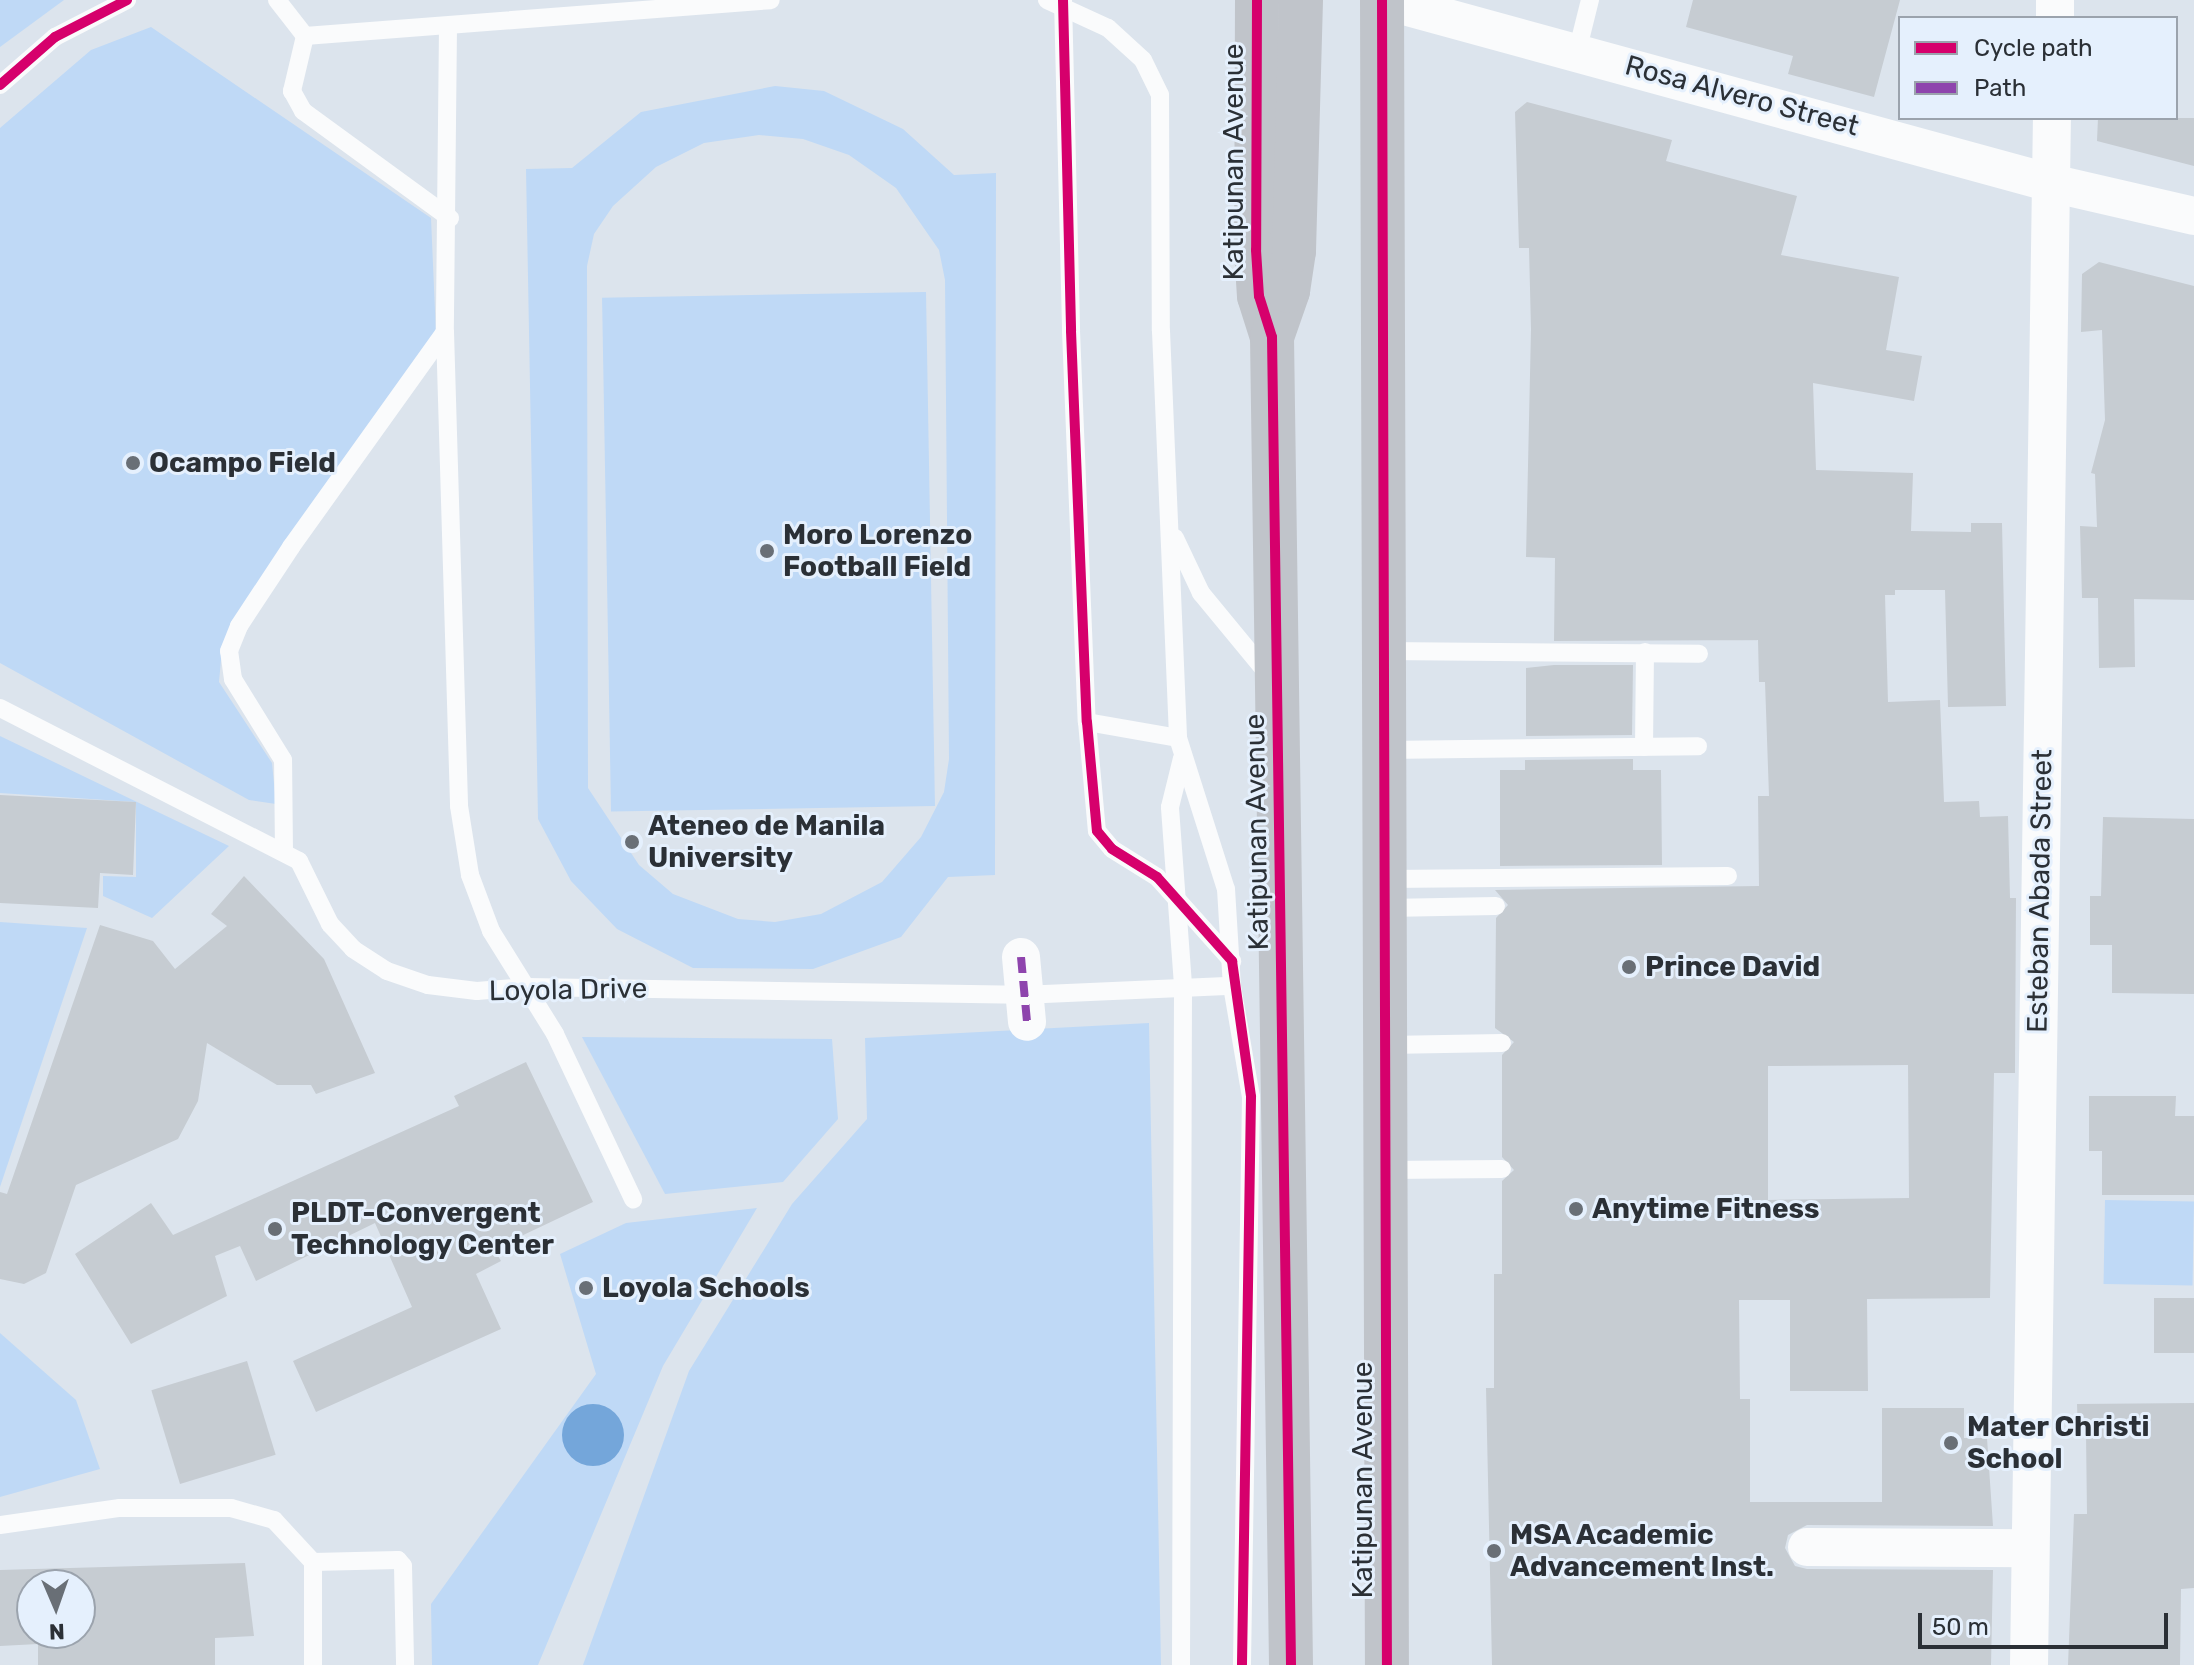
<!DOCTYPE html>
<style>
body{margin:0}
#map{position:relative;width:2194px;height:1665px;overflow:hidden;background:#dce4ed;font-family:Rubik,sans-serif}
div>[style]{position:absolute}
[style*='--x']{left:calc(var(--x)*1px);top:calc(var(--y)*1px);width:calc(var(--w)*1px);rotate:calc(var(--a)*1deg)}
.green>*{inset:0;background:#bfd9f6;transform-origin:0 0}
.water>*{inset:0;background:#74a6da}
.round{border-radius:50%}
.building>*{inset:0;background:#c6ccd2;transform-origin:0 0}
.lane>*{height:18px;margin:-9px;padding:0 9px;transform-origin:9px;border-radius:9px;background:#fafbfc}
.street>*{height:38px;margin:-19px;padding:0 19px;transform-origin:19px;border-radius:19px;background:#fafbfc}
.primary>*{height:44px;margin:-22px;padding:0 22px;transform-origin:22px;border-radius:22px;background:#c0c4ca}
.quiet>*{height:8px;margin-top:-4px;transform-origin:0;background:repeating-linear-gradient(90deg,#8e44ad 0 16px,transparent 0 24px)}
.cycleway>*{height:10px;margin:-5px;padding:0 5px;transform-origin:5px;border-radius:5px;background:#d6006c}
.dots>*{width:22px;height:22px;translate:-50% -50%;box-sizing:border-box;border:4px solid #e5f0fd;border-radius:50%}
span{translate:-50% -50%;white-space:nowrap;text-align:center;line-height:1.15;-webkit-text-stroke:6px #e5f0fd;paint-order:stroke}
.street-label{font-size:28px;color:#2b3036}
.poi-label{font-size:28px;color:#2b3036;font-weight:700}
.left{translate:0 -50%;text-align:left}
.legend{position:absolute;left:1898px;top:16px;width:280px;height:104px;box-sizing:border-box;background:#e5f0fd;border:2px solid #9ba3ad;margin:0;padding:10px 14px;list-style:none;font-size:24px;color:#2b3036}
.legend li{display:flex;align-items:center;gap:16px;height:40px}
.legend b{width:40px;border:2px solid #9ba3ad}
.north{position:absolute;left:16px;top:1569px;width:80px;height:80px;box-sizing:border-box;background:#e5f0fd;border:2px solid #9ba3ad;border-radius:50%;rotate:178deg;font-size:22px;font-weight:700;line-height:32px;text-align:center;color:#2b3036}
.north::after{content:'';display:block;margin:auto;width:28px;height:36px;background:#696f76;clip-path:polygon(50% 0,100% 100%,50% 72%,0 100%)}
.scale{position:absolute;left:1918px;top:1613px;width:250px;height:36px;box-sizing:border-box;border:4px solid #2b3036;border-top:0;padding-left:10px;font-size:24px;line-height:28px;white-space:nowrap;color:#2b3036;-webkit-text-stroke:6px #e5f0fd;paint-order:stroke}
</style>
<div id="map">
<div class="green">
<i style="clip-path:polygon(0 0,64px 0,0 47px)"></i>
<i style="clip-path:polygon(151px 27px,431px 218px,436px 334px,222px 649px,219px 682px,272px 763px,276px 804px,249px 800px,0 663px,0 128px,91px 50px)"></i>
<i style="clip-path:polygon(evenodd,775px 86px,824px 91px,903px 129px,954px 175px,996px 173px,995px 875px,948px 877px,901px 937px,813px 969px,693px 968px,617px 929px,571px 881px,538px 819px,526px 169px,572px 168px,641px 112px,775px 86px,759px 135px,803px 139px,849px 155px,896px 188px,939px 250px,945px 280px,949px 759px,944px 792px,921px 837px,882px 882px,821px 914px,775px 922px,738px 919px,673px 894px,639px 865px,588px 788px,587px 266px,594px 234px,613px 206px,656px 167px,704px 143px,759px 135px)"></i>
<i style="left:926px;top:292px;width:514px;height:324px;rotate:89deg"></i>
<i style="clip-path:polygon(0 736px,137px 802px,229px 846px,152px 918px,103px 896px,103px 876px,136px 877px,136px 802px,0 793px)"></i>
<i style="clip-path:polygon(0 922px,87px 928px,0 1187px)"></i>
<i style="clip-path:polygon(1149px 1023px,1161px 1665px,583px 1665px,689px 1371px,792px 1204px,867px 1119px,865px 1038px)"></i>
<i style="clip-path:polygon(582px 1037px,832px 1039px,838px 1119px,783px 1182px,665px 1194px)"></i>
<i style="left:2105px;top:1200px;width:89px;height:84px;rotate:1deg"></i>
<i style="clip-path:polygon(757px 1208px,663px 1366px,538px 1665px,432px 1665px,431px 1604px,596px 1374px,560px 1254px,626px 1223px)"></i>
<i style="clip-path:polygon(0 1333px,76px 1400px,100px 1469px,0 1497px)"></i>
</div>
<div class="water">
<i class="round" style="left:562px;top:1404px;width:62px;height:62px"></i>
</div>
<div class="building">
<i style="clip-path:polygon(1693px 0,1900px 0,1874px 97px,1788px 74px,1793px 56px,1686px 27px)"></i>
<i style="clip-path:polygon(evenodd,1527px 102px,1672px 140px,1666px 161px,1797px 196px,1781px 255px,1899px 277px,1886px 350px,1922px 356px,1914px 401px,1813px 383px,1816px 470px,1913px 473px,1911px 531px,1971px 532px,1971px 523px,2002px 523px,2006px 706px,1948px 707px,1945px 590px,1895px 590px,1895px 595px,1885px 595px,1888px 702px,1940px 700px,1944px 802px,1979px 801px,1980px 817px,2008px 816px,2010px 898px,2016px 898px,2015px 1073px,1994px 1073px,1990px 1298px,1867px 1299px,1868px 1391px,1790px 1391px,1790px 1300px,1739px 1300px,1740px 1399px,1750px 1399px,1750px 1502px,1882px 1502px,1882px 1408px,1964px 1408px,1964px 1438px,1987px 1438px,1993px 1526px,1807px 1525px,1788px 1535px,1785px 1548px,1795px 1566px,1807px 1569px,1993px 1570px,1991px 1665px,1492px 1665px,1486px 1388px,1494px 1388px,1494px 1274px,1502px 1274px,1502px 1181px,1514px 1170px,1502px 1157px,1502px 1055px,1514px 1042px,1495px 1028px,1496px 918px,1508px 905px,1495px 890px,1759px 886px,1758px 796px,1769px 796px,1765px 682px,1759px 682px,1758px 640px,1554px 641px,1555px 558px,1526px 557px,1531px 329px,1529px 248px,1519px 248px,1515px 112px,1527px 102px,1908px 1065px,1909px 1198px,1768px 1200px,1768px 1066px,1908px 1065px)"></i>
<i style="clip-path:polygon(2098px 118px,2194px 118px,2194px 166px,2097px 141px)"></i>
<i style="clip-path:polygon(2099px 262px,2194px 286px,2194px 600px,2134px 599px,2135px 667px,2099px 668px,2098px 598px,2082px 598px,2080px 526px,2097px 527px,2095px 474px,2091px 473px,2105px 420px,2102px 330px,2081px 332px,2082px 274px)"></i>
<i style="clip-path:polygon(1554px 665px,1633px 665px,1632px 735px,1526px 736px,1526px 668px)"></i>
<i style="clip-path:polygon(1633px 759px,1633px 770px,1661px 770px,1662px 865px,1500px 866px,1500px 770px,1525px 770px,1525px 760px)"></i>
<i style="clip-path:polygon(0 795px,136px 802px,133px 875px,100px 873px,98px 908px,0 903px)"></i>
<i style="clip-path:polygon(2103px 817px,2194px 819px,2194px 994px,2112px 993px,2112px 945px,2090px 945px,2090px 896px,2101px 896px)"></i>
<i style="clip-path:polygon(244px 876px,324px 959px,375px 1073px,316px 1094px,311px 1085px,277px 1085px,207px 1043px,198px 1101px,178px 1139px,76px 1185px,46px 1273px,24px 1284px,0 1279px,0 1192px,7px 1194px,100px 925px,153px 941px,175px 969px,227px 926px,211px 914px)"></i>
<i style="clip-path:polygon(526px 1062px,593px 1202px,494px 1249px,501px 1261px,476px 1274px,501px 1329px,316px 1412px,293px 1361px,412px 1307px,375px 1223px,256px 1281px,240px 1246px,215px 1256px,227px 1296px,131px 1344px,75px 1254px,151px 1203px,173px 1235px,459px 1106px,454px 1096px)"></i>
<i style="clip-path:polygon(2089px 1096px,2176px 1096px,2175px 1116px,2194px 1116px,2194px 1195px,2102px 1195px,2102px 1151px,2089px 1151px)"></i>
<i style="left:2194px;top:1298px;width:55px;height:40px;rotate:90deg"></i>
<i style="left:247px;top:1361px;width:98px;height:100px;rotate:73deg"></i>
<i style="clip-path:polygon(2194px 1403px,2194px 1588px,2181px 1589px,2180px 1665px,2068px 1665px,2074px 1514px,2087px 1514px,2086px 1434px,2078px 1434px,2077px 1404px)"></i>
<i style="clip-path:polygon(evenodd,245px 1563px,254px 1636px,215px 1638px,215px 1665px,38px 1665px,38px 1644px,0 1646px,0 1570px,245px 1563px,32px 1585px,80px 1585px,80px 1633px,32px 1633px,32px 1585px)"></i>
</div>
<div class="lane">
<i style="--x:277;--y:0;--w:46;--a:52.1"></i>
<i style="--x:305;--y:36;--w:57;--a:103.3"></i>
<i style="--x:292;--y:91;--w:23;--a:61"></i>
<i style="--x:303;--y:111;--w:182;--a:36.1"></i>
<i style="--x:1047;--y:0;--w:67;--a:24.7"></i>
<i style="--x:1108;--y:28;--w:47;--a:42.4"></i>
<i style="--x:1143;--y:60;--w:39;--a:64"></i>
<i style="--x:1160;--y:95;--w:236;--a:89.8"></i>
<i style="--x:1161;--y:331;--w:407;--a:87.6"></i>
<i style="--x:1178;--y:738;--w:158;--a:72.4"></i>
<i style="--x:1226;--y:889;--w:97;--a:86.5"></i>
<i style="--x:1232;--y:986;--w:113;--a:80.3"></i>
<i style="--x:1251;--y:1097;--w:568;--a:90.91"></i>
<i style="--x:1063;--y:0;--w:331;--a:88.6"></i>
<i style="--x:1071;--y:331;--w:391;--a:87.7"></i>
<i style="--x:1087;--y:722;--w:109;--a:84.8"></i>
<i style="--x:1097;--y:831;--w:23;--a:50"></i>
<i style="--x:1112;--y:849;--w:53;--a:31.9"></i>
<i style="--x:1157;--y:877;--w:113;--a:48.2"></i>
<i style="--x:448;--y:27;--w:305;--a:90.6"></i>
<i style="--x:445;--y:332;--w:474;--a:88.3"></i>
<i style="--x:459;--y:806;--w:70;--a:80.9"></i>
<i style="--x:470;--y:875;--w:60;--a:69.4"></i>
<i style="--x:491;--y:931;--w:121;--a:58.1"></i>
<i style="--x:555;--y:1034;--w:183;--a:64.7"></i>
<i style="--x:305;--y:36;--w:467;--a:-4.4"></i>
<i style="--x:1577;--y:52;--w:54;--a:-76"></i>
<i style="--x:0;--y:85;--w:73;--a:-41.1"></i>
<i style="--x:55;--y:37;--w:81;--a:-27.2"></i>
<i style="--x:1175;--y:538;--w:61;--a:64.7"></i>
<i style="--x:1201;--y:593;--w:110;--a:50.5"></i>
<i style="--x:1384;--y:651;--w:315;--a:0.5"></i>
<i style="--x:0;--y:708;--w:336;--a:27.1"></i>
<i style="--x:299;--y:861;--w:70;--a:63.8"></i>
<i style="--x:330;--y:924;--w:34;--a:47"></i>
<i style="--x:353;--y:949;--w:40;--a:32.9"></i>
<i style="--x:387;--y:971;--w:43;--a:18.9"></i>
<i style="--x:428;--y:985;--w:49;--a:7"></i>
<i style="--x:477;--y:991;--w:50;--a:-4.6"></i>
<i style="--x:527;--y:987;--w:495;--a:0.9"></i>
<i style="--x:1022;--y:995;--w:210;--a:-2.5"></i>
<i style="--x:1087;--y:722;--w:92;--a:10"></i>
<i style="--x:1644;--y:747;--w:95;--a:-89.4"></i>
<i style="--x:1385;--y:750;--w:313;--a:-0.7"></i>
<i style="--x:284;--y:852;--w:92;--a:-90.6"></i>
<i style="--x:283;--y:760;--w:95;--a:-121.7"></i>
<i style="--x:233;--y:679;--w:28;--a:-98"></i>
<i style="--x:229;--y:651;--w:27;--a:-68"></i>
<i style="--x:239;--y:626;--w:95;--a:-56.6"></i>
<i style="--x:291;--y:547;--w:264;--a:-54.4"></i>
<i style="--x:1387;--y:879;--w:341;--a:-0.5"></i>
<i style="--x:1387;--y:908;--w:109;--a:-1.1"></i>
<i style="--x:1387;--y:1045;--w:115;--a:-1"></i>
<i style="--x:1387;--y:1170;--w:115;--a:-0.5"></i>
<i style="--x:0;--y:1525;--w:121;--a:-8.1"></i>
<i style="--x:120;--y:1508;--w:111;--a:0"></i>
<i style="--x:231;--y:1508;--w:45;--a:15.6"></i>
<i style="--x:274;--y:1520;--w:57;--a:47.1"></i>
<i style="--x:313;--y:1562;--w:103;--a:90"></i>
<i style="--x:313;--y:1562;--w:85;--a:-1.3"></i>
<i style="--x:398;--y:1560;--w:8;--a:50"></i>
<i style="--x:403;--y:1566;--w:99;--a:88.8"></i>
<i style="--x:1181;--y:1665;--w:680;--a:-89.83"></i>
<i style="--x:1183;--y:985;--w:178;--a:-94.2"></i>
<i style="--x:1170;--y:807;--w:50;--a:-76.2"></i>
</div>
<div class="street">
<i style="--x:1382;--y:0;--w:694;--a:15.3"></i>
<i style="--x:2051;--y:183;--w:147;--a:13"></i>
<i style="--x:2055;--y:18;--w:18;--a:-90"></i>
<i style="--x:1021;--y:957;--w:65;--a:84.7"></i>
<i style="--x:1807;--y:1547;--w:222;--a:0.3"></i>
<i style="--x:2029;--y:1665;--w:1547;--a:-89.15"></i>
</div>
<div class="primary">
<i style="--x:1257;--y:0;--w:250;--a:90.2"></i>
<i style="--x:1256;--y:250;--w:46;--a:86.3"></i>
<i style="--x:1259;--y:296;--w:43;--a:72.4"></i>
<i style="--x:1272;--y:337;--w:1328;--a:89.18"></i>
<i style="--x:1382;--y:0;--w:1665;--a:89.83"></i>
<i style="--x:1272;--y:337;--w:49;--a:-70.8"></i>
<i style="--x:1288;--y:291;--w:40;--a:-81.5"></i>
<i style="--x:1294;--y:251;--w:251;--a:-88.4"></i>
</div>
<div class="quiet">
<i style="--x:1021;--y:957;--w:65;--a:84.7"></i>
</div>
<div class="cycleway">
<i style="--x:1063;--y:0;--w:331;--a:88.6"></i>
<i style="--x:1071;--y:331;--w:391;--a:87.7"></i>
<i style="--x:1087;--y:722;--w:109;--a:84.8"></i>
<i style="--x:1097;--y:831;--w:23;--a:50"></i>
<i style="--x:1112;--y:849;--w:53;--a:31.9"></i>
<i style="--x:1157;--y:877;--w:113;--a:48.2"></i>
<i style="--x:1232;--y:961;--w:137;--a:82"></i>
<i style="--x:1251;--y:1097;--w:568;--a:90.91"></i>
<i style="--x:1257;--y:0;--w:250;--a:90.2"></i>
<i style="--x:1256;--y:250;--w:46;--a:86.3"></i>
<i style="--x:1259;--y:296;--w:43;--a:72.4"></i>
<i style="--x:1272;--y:337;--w:1328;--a:89.18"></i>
<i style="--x:1382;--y:0;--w:1665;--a:89.83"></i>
<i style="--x:0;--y:85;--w:73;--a:-41.1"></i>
<i style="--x:55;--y:37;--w:81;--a:-27.2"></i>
</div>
<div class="dots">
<i style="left:133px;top:463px;background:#696f76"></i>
<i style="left:767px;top:551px;background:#696f76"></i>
<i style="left:632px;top:842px;background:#696f76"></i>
<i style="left:1629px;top:967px;background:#696f76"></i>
<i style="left:1576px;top:1209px;background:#696f76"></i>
<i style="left:275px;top:1229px;background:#696f76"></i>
<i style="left:586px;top:1288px;background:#696f76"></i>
<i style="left:1951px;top:1443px;background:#696f76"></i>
<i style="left:1494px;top:1551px;background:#696f76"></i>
</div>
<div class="street-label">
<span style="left:1742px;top:96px;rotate:15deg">Rosa Alvero Street</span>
<span style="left:1234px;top:162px;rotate:-90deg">Katipunan Avenue</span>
<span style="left:1257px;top:832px;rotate:-91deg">Katipunan Avenue</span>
<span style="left:2040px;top:891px;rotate:-89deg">Esteban Abada Street</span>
<span style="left:568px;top:990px;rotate:-1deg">Loyola Drive</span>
<span style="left:1363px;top:1480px;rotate:-90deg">Katipunan Avenue</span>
</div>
<div class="poi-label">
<span class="left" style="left:149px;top:463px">Ocampo Field</span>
<span class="left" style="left:783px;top:551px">Moro Lorenzo<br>Football Field</span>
<span class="left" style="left:648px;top:842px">Ateneo de Manila<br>University</span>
<span class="left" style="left:1645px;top:967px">Prince David</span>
<span class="left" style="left:1592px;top:1209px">Anytime Fitness</span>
<span class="left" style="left:291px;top:1229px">PLDT-Convergent<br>Technology Center</span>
<span class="left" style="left:602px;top:1288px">Loyola Schools</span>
<span class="left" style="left:1967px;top:1443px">Mater Christi<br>School</span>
<span class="left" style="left:1510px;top:1551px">MSA Academic<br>Advancement Inst.</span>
</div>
<ul class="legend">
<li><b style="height:10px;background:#d6006c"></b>Cycle path</li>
<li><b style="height:10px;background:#8e44ad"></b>Path</li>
</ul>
<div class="north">N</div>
<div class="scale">50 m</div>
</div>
